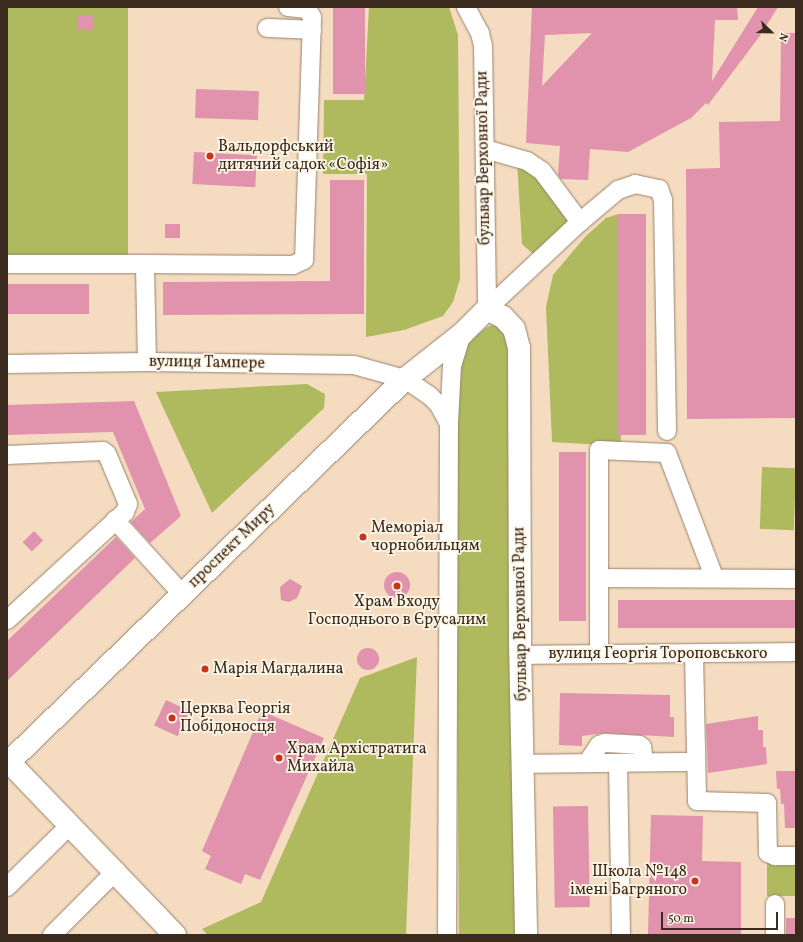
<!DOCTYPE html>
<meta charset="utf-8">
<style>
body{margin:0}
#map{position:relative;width:803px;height:942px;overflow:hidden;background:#f5dcc0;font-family:Vollkorn,serif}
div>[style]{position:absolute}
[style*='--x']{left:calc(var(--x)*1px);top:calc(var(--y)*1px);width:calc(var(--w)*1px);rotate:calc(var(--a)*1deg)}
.green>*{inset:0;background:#aeba5d;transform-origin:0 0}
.building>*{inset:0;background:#e192ac;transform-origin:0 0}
.round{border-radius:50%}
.roads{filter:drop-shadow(0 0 1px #98836f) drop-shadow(0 0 1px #98836f)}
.minor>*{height:18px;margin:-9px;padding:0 9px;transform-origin:9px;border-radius:9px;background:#fff}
.major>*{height:22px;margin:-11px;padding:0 11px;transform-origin:11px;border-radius:11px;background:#fff}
.dots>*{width:11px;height:11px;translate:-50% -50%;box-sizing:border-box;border:2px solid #fcf5e5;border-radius:50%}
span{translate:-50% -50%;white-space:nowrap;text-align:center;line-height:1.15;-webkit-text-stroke:3.5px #fcf5e5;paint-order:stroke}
.poi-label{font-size:16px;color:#3b2a1e}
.left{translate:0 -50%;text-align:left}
.right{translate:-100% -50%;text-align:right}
.street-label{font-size:16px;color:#3b2a1e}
.frame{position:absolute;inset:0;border:8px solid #3b2a1e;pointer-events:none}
.north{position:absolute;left:751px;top:12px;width:40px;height:40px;-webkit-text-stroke:3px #fcf5e5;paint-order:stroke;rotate:113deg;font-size:11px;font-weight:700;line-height:16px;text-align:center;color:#3b2a1e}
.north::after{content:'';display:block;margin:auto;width:14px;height:18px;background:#3b2a1e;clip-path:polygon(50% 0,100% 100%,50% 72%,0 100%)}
.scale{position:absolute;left:661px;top:912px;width:117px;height:18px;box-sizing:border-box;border:2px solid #3b2a1e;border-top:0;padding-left:5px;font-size:12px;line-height:14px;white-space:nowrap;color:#3b2a1e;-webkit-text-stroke:3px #fcf5e5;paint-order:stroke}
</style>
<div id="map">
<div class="green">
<i style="left:7px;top:7px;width:121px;height:250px"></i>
<i style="clip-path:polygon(369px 7px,449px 7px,458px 35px,460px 279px,453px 302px,443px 316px,404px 330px,366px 337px,367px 174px,323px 174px,324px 100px,364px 100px)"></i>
<i style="clip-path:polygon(517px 161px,526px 166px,574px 221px,533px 254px,522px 244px)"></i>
<i style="clip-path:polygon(618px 214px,621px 446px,552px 442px,546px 307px,553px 275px,585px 237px,606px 218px)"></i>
<i style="clip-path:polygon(495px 324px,510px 335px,517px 935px,459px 935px,455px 383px,461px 354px,469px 342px,487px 327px)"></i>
<i style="clip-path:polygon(307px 384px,325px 394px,324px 408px,212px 513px,156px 392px)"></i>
<i style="left:762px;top:467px;width:34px;height:62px;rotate:2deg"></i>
<i style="clip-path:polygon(417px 657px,406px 935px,208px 935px,202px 929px,261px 902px,360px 678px)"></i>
<i style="left:767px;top:861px;width:29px;height:35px"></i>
</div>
<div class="building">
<i style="left:333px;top:7px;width:32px;height:87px"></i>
<i style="clip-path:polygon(evenodd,532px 7px,737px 7px,738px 20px,715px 20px,712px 81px,758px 7px,778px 7px,759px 37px,708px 105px,706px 103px,691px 118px,628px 152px,590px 149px,588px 180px,561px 179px,558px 175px,560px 146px,526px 143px,532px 7px,592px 33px,542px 86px,545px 35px,592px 33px)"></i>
<i style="left:78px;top:15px;width:16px;height:14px;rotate:4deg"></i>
<i style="clip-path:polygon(781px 33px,796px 33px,796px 418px,687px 419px,686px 169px,720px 168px,719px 122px,780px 121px)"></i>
<i style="left:196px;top:89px;width:63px;height:29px;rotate:2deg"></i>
<i style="left:194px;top:152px;width:63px;height:32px;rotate:3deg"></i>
<i style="clip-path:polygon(330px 180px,364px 180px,364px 314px,163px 315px,163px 282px,330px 281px)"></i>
<i style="left:618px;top:214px;width:28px;height:221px"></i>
<i style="left:165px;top:224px;width:15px;height:14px"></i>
<i style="left:89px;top:284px;width:30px;height:82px;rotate:90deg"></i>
<i style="clip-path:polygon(134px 401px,181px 516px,150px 543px,131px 522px,145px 509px,113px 432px,7px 435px,7px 405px)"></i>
<i style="left:559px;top:452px;width:27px;height:169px"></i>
<i style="left:34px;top:531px;width:13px;height:16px;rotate:45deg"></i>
<i style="clip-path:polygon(116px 537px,135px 558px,7px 681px,7px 641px)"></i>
<i class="round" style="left:384px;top:572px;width:26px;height:26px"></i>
<i style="clip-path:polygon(290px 579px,302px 586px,297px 598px,289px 602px,281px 600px,280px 587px)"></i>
<i style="left:618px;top:600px;width:178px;height:28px"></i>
<i class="round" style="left:357px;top:648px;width:22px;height:22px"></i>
<i style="clip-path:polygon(560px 693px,670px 695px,670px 717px,674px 717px,674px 737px,605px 733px,582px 736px,582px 746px,559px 745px)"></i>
<i style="left:166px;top:700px;width:26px;height:28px;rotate:25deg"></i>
<i style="clip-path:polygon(262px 711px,324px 738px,260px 880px,245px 874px,241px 884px,205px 869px,211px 856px,202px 851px)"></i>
<i style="clip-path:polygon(758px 716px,758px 730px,763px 730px,763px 747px,766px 747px,767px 764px,708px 773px,706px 724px)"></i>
<i style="clip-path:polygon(776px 771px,796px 771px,796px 828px,785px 828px,784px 804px,781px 804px,780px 789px,777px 789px)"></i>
<i style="left:588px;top:806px;width:101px;height:35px;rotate:89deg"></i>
<i style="clip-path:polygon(651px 815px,703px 816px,702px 861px,741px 862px,741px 935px,648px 935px)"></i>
<i style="left:786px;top:918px;width:10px;height:17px"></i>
</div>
<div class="roads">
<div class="minor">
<i style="--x:466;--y:7;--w:30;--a:62"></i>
<i style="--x:480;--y:33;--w:13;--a:77"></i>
<i style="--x:483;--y:46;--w:263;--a:89.1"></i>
<i style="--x:267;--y:28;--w:45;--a:2.5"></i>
<i style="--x:485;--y:149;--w:44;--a:15.9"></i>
<i style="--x:527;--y:161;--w:18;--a:34"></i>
<i style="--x:542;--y:171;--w:64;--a:53.3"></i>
<i style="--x:7;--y:264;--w:138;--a:0"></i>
<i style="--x:487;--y:309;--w:127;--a:-43.1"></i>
<i style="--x:580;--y:222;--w:50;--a:-40.1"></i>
<i style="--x:618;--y:190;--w:18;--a:-19"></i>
<i style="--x:635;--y:184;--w:25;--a:12"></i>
<i style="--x:659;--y:189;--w:12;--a:70"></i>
<i style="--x:663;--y:200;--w:231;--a:89"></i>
<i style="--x:147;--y:362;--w:98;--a:-91.2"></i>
<i style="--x:145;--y:264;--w:148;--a:0.4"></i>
<i style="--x:293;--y:265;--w:12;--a:-24"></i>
<i style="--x:304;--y:260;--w:243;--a:-88.1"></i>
<i style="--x:312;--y:17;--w:9;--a:-122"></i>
<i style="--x:307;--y:9;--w:19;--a:-174"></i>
<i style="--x:7;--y:364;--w:140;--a:-0.8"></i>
<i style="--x:147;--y:362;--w:207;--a:0.8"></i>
<i style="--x:354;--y:365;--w:53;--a:15.4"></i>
<i style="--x:405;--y:379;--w:29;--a:34"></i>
<i style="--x:429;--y:395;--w:14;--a:45"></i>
<i style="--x:439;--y:405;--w:21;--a:62"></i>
<i style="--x:449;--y:424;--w:511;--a:90.22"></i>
<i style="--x:449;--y:423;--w:57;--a:-87"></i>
<i style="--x:452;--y:366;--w:34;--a:-73"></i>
<i style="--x:7;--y:455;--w:96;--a:-2.4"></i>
<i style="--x:103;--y:451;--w:5;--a:37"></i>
<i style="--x:107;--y:454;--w:54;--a:67.2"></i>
<i style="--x:128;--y:504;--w:9;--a:111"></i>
<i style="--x:125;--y:512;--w:160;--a:137.5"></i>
<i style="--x:115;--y:520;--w:100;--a:47.8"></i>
<i style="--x:600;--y:578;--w:196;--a:0.3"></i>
<i style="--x:599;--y:654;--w:204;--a:-90"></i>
<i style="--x:599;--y:450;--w:68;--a:2.5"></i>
<i style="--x:667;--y:453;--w:133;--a:69.2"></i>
<i style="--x:694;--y:654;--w:147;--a:88.8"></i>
<i style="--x:697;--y:801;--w:70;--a:1.6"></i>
<i style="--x:767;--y:803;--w:50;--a:88.9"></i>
<i style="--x:768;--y:853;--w:8;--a:23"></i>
<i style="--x:775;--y:856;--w:21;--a:0"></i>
<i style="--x:520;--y:655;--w:276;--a:-0.6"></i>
<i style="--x:587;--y:763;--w:22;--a:-56"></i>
<i style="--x:599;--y:745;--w:6;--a:-18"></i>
<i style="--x:605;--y:743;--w:34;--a:3"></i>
<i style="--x:639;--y:745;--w:4;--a:34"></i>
<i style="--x:642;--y:747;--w:15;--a:82"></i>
<i style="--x:618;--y:763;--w:172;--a:89"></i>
<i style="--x:524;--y:764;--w:170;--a:-0.7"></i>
<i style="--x:7;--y:887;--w:88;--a:-44.5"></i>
<i style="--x:52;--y:935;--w:91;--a:-45"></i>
<i style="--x:775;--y:935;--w:31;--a:-90"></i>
</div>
<div class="major">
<i style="--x:9;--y:762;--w:240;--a:46.2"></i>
<i style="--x:7;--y:764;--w:554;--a:-44.05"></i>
<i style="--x:405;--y:379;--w:73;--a:-38.3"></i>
<i style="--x:462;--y:334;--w:35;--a:-45"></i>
<i style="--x:487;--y:309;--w:18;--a:27"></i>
<i style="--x:503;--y:317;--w:16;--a:47"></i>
<i style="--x:514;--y:329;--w:20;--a:75"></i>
<i style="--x:519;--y:348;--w:295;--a:89.8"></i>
<i style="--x:520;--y:643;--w:292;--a:88.8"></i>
</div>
</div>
<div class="dots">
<i style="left:210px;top:156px;background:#c8321e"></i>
<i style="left:363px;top:537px;background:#c8321e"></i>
<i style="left:397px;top:586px;background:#c8321e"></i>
<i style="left:205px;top:669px;background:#c8321e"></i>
<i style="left:172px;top:718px;background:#c8321e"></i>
<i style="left:279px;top:758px;background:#c8321e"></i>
<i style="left:695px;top:881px;background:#c8321e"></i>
</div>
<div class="poi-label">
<span class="left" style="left:218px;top:156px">Вальдорфський<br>дитячий садок «Софія»</span>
<span class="left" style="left:371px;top:537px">Меморіал<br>чорнобильцям</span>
<span style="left:397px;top:611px">Храм Входу<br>Господнього в Єрусалим</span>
<span class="left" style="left:213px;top:669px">Марія Магдалина</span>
<span class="left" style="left:180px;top:718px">Церква Георгія<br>Побідоносця</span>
<span class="left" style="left:287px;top:758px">Храм Архістратига<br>Михайла</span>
<span class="right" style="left:687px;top:881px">Школа №148<br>імені Багряного</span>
</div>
<div class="street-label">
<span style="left:484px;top:158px;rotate:-91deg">бульвар Верховної Ради</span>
<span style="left:207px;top:363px;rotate:1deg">вулиця Тампере</span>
<span style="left:232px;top:546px;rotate:-44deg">проспект Миру</span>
<span style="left:521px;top:614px;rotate:-91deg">бульвар Верховної Ради</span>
<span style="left:658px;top:654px">вулиця Георгія Тороповського</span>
</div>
<div class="frame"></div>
<div class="north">N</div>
<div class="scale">50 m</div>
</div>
